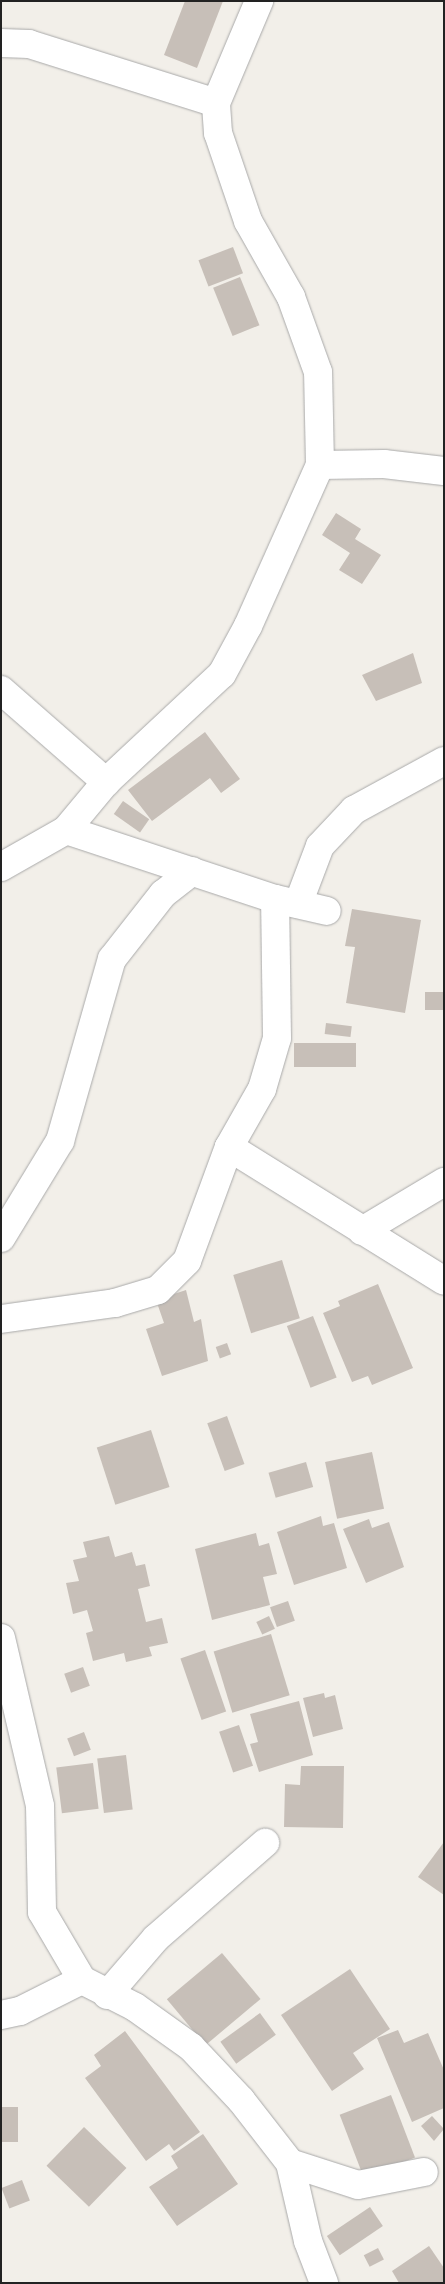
<!DOCTYPE html>
<style>
body{margin:0}
#map{position:relative;width:445px;height:2284px;overflow:hidden;background:#f2efe9;font-family:"Space Grotesk",sans-serif}
div>[style]{position:absolute}
[style*='--x']{left:calc(var(--x)*1px);top:calc(var(--y)*1px);width:calc(var(--w)*1px);rotate:calc(var(--a)*1deg)}
.building>*{inset:0;background:#c7bfb8;transform-origin:0 0}
.roads{filter:drop-shadow(0 0 1px #a9a9a9) drop-shadow(0 0 1px #a9a9a9)}
.minor>*{height:28px;margin:-14px;padding:0 14px;transform-origin:14px;border-radius:14px;background:#fff}
span{translate:-50% -50%;white-space:nowrap;text-align:center;line-height:1.15;-webkit-text-stroke:4px #fff;paint-order:stroke}
.frame{position:absolute;inset:0;border:2px solid #222;pointer-events:none}
</style>
<div id="map">
<div class="building">
<i style="clip-path:polygon(185px 1px,223px 1px,197px 68px,164px 55px)"></i>
<i style="left:233px;top:247px;width:28px;height:37px;rotate:69deg"></i>
<i style="left:240px;top:277px;width:52px;height:29px;rotate:68deg"></i>
<i style="clip-path:polygon(336px 513px,361px 529px,355px 539px,381px 555px,362px 584px,339px 570px,350px 553px,322px 535px)"></i>
<i style="clip-path:polygon(413px 653px,422px 683px,376px 701px,362px 675px)"></i>
<i style="clip-path:polygon(205px 732px,240px 779px,221px 793px,210px 778px,152px 821px,128px 790px)"></i>
<i style="left:123px;top:801px;width:32px;height:16px;rotate:35deg"></i>
<i style="clip-path:polygon(352px 909px,421px 920px,405px 1013px,346px 1003px,355px 947px,345px 946px)"></i>
<i style="left:425px;top:992px;width:18px;height:18px"></i>
<i style="left:326px;top:1023px;width:26px;height:11px;rotate:7deg"></i>
<i style="left:294px;top:1043px;width:62px;height:24px"></i>
<i style="left:282px;top:1260px;width:61px;height:51px;rotate:73deg"></i>
<i style="clip-path:polygon(378px 1284px,413px 1368px,372px 1385px,368px 1376px,352px 1382px,323px 1313px,340px 1306px,338px 1301px)"></i>
<i style="clip-path:polygon(186px 1290px,194px 1322px,201px 1319px,208px 1361px,162px 1376px,146px 1329px,164px 1323px,156px 1300px)"></i>
<i style="left:313px;top:1316px;width:66px;height:28px;rotate:69deg"></i>
<i style="left:227px;top:1343px;width:12px;height:12px;rotate:70deg"></i>
<i style="left:227px;top:1416px;width:51px;height:21px;rotate:70deg"></i>
<i style="left:151px;top:1430px;width:60px;height:57px;rotate:72deg"></i>
<i style="left:372px;top:1452px;width:58px;height:48px;rotate:78deg"></i>
<i style="left:306px;top:1462px;width:26px;height:39px;rotate:74deg"></i>
<i style="clip-path:polygon(321px 1516px,323px 1526px,334px 1523px,347px 1568px,294px 1585px,277px 1532px)"></i>
<i style="clip-path:polygon(369px 1519px,372px 1528px,389px 1522px,404px 1567px,366px 1583px,343px 1529px)"></i>
<i style="clip-path:polygon(256px 1533px,259px 1546px,269px 1543px,277px 1574px,263px 1577px,270px 1605px,212px 1620px,195px 1549px)"></i>
<i style="clip-path:polygon(109px 1536px,115px 1557px,132px 1552px,136px 1566px,145px 1564px,150px 1586px,138px 1589px,146px 1622px,162px 1618px,168px 1643px,149px 1647px,152px 1656px,126px 1662px,124px 1653px,93px 1661px,86px 1633px,93px 1631px,87px 1610px,73px 1614px,66px 1583px,79px 1581px,73px 1560px,87px 1557px,83px 1542px)"></i>
<i style="left:288px;top:1601px;width:21px;height:19px;rotate:71deg"></i>
<i style="left:269px;top:1616px;width:14px;height:14px;rotate:65deg"></i>
<i style="left:271px;top:1634px;width:64px;height:60px;rotate:73deg"></i>
<i style="left:205px;top:1650px;width:65px;height:26px;rotate:71deg"></i>
<i style="left:83px;top:1667px;width:20px;height:20px;rotate:70deg"></i>
<i style="clip-path:polygon(324px 1693px,325px 1698px,335px 1695px,343px 1729px,313px 1737px,303px 1698px)"></i>
<i style="clip-path:polygon(299px 1701px,313px 1755px,259px 1772px,250px 1744px,258px 1742px,250px 1714px)"></i>
<i style="left:239px;top:1725px;width:43px;height:21px;rotate:71deg"></i>
<i style="left:84px;top:1732px;width:19px;height:18px;rotate:69deg"></i>
<i style="left:126px;top:1755px;width:55px;height:29px;rotate:83deg"></i>
<i style="left:93px;top:1763px;width:46px;height:37px;rotate:83deg"></i>
<i style="clip-path:polygon(301px 1766px,344px 1766px,343px 1828px,284px 1827px,285px 1784px,300px 1785px)"></i>
<i style="clip-path:polygon(444px 1842px,444px 1895px,418px 1877px)"></i>
<i style="left:222px;top:1953px;width:60px;height:72px;rotate:50deg"></i>
<i style="clip-path:polygon(350px 1969px,390px 2029px,353px 2053px,364px 2069px,332px 2091px,281px 2015px)"></i>
<i style="left:260px;top:2013px;width:27px;height:49px;rotate:54deg"></i>
<i style="clip-path:polygon(398px 2030px,404px 2043px,428px 2033px,444px 2070px,444px 2108px,412px 2122px,377px 2038px)"></i>
<i style="clip-path:polygon(125px 2031px,200px 2132px,174px 2151px,169px 2144px,146px 2161px,85px 2078px,101px 2066px,94px 2055px)"></i>
<i style="left:391px;top:2095px;width:67px;height:55px;rotate:69deg"></i>
<i style="left:1px;top:2107px;width:17px;height:35px"></i>
<i style="clip-path:polygon(432px 2116px,444px 2129px,434px 2141px,421px 2126px)"></i>
<i style="left:84px;top:2127px;width:59px;height:54px;rotate:44deg"></i>
<i style="clip-path:polygon(203px 2134px,238px 2184px,177px 2226px,149px 2187px,178px 2168px,171px 2156px)"></i>
<i style="left:22px;top:2180px;width:22px;height:22px;rotate:69deg"></i>
<i style="left:370px;top:2207px;width:23px;height:52px;rotate:56deg"></i>
<i style="clip-path:polygon(429px 2246px,444px 2268px,444px 2283px,399px 2283px,392px 2271px)"></i>
<i style="left:378px;top:2248px;width:13px;height:16px;rotate:63deg"></i>
</div>
<div class="roads">
<div class="minor">
<i style="--x:1;--y:43;--w:28;--a:2"></i>
<i style="--x:29;--y:44;--w:196;--a:17.5"></i>
<i style="--x:320;--y:465;--w:64;--a:-0.9"></i>
<i style="--x:384;--y:464;--w:60;--a:6.7"></i>
<i style="--x:1;--y:690;--w:140;--a:41.2"></i>
<i style="--x:66;--y:830;--w:220;--a:18.3"></i>
<i style="--x:275;--y:899;--w:53;--a:13"></i>
<i style="--x:1;--y:867;--w:75;--a:-29.6"></i>
<i style="--x:66;--y:830;--w:62;--a:-50.2"></i>
<i style="--x:106;--y:782;--w:158;--a:-43"></i>
<i style="--x:222;--y:674;--w:55;--a:-61.6"></i>
<i style="--x:248;--y:626;--w:176;--a:-65.9"></i>
<i style="--x:320;--y:465;--w:93;--a:-91.2"></i>
<i style="--x:318;--y:372;--w:80;--a:-109.8"></i>
<i style="--x:291;--y:297;--w:87;--a:-119.5"></i>
<i style="--x:248;--y:221;--w:93;--a:-108.8"></i>
<i style="--x:218;--y:133;--w:30;--a:-94"></i>
<i style="--x:216;--y:103;--w:111;--a:-67.1"></i>
<i style="--x:298;--y:904;--w:62;--a:-69.2"></i>
<i style="--x:320;--y:846;--w:50;--a:-46.6"></i>
<i style="--x:354;--y:810;--w:102;--a:-28.6"></i>
<i style="--x:229;--y:1147;--w:253;--a:31.9"></i>
<i style="--x:362;--y:1231;--w:96;--a:-30.9"></i>
<i style="--x:1;--y:1238;--w:114;--a:-58.7"></i>
<i style="--x:60;--y:1141;--w:189;--a:-74.1"></i>
<i style="--x:112;--y:959;--w:83;--a:-51.9"></i>
<i style="--x:163;--y:894;--w:37;--a:-38"></i>
<i style="--x:1;--y:1319;--w:115;--a:-8"></i>
<i style="--x:115;--y:1303;--w:45;--a:-16.8"></i>
<i style="--x:158;--y:1290;--w:41;--a:-45"></i>
<i style="--x:187;--y:1261;--w:121;--a:-69.8"></i>
<i style="--x:229;--y:1147;--w:67;--a:-60.4"></i>
<i style="--x:262;--y:1089;--w:53;--a:-73.6"></i>
<i style="--x:277;--y:1038;--w:139;--a:-90.8"></i>
<i style="--x:1;--y:1638;--w:172;--a:76.9"></i>
<i style="--x:40;--y:1806;--w:106;--a:88.9"></i>
<i style="--x:42;--y:1912;--w:79;--a:59.5"></i>
<i style="--x:82;--y:1980;--w:59;--a:27"></i>
<i style="--x:135;--y:2007;--w:69;--a:35.5"></i>
<i style="--x:191;--y:2047;--w:73;--a:46.7"></i>
<i style="--x:241;--y:2100;--w:80;--a:52.1"></i>
<i style="--x:290;--y:2163;--w:71;--a:17.9"></i>
<i style="--x:358;--y:2185;--w:67;--a:-11.1"></i>
<i style="--x:107;--y:1995;--w:75;--a:-49.3"></i>
<i style="--x:156;--y:1938;--w:145;--a:-41.1"></i>
<i style="--x:1;--y:2015;--w:19;--a:-12"></i>
<i style="--x:20;--y:2011;--w:69;--a:-26.6"></i>
<i style="--x:290;--y:2163;--w:80;--a:77"></i>
<i style="--x:308;--y:2241;--w:45;--a:69.1"></i>
</div>
</div>
<div class="frame"></div>
</div>
